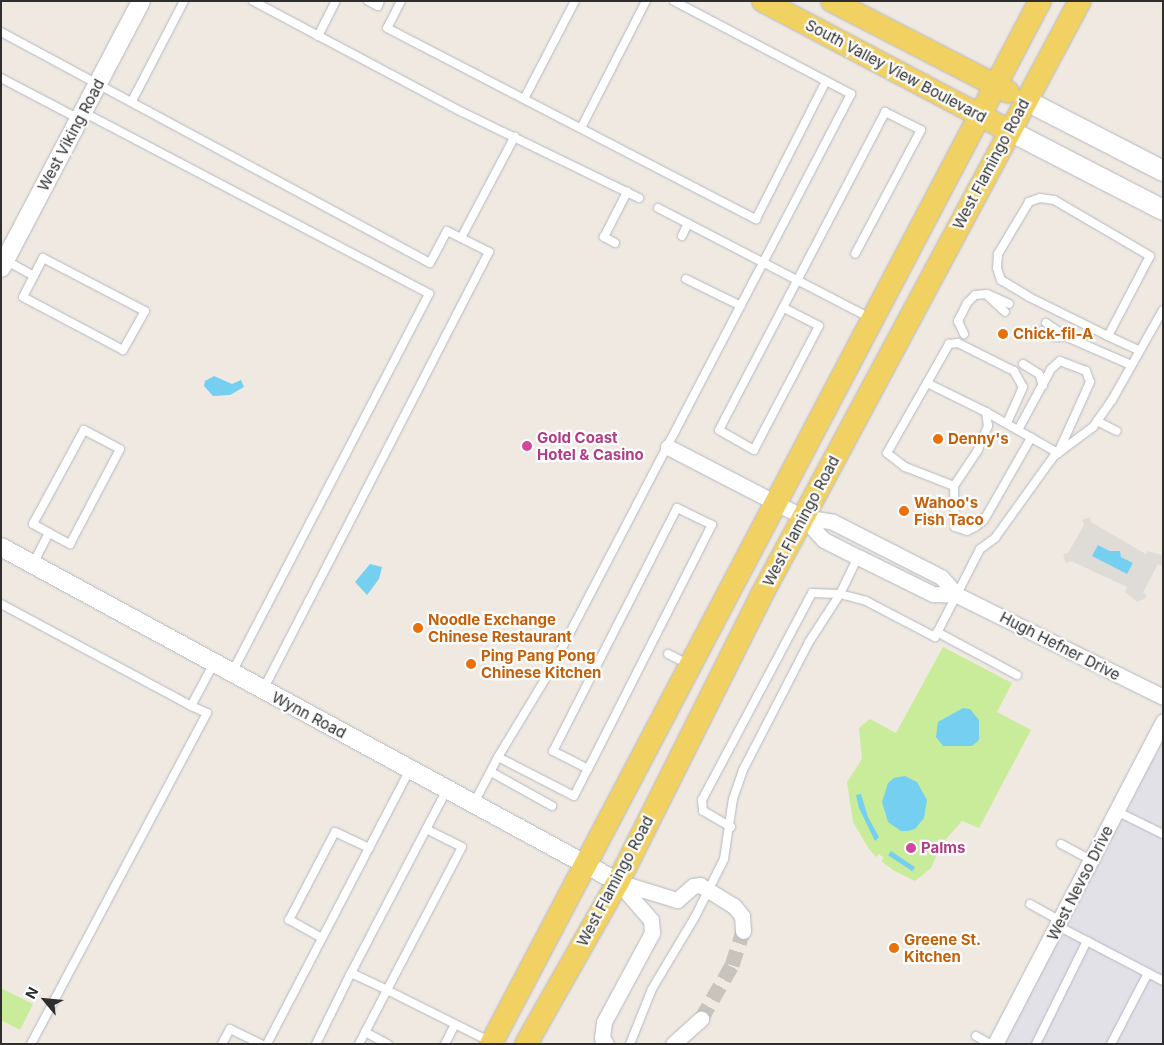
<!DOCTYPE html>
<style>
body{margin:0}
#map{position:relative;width:1164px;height:1045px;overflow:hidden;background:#efe9e1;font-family:Inter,sans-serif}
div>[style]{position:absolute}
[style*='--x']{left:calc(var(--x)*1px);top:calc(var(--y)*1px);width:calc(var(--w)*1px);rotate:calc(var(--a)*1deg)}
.industrial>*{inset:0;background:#e3e1e8}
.pitch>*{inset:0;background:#c9ec9a}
.plaza>*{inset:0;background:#dfdcd8}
.water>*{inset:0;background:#75cff0;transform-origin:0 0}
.minor-tunnel>*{height:15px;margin-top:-7.5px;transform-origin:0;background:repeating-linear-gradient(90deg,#c8c4bd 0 15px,transparent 0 23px)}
.roads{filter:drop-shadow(0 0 1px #b4b7c1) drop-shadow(0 0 1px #b4b7c1)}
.service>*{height:8px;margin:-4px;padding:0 4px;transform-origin:4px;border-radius:4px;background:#fff}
.minor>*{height:15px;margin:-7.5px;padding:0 7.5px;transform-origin:7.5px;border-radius:7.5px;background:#fff}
.tertiary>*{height:18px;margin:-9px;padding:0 9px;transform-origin:9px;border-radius:9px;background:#fff}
.secondary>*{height:20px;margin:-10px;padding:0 10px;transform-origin:10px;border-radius:10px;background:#fff}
.primary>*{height:22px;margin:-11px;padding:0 11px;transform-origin:11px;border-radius:11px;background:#f2d163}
.dots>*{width:14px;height:14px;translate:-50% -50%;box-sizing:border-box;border:2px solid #fff;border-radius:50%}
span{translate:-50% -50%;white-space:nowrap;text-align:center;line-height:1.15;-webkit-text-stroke:4.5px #fff;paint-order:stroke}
.street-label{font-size:15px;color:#2e2e2e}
.food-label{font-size:15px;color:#c56008;font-weight:700}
.left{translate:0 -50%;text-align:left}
.hotel-label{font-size:15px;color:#b23c85;font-weight:700}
.frame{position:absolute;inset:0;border:2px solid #2e2e2e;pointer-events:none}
.north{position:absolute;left:20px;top:975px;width:50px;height:50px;-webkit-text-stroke:4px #fff;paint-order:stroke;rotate:298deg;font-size:14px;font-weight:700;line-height:20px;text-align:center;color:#2e2e2e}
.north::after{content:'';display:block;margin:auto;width:18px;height:22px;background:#2e2e2e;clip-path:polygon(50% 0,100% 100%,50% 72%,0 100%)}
</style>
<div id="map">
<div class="industrial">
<i style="clip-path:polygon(1163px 721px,1163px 1044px,995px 1044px)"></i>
</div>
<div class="pitch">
<i style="clip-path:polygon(943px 647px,1012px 683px,997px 712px,1031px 730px,979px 828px,962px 821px,941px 845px,931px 868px,915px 881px,893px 870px,881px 861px,884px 858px,879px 854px,876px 857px,869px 849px,853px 822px,847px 782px,862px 759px,859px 728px,870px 719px,896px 733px)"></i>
<i style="clip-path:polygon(1px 988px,33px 1004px,20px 1030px,1px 1020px)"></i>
</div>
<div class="plaza">
<i style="clip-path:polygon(evenodd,1090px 517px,1091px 522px,1146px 554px,1148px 551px,1162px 555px,1163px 566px,1158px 564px,1143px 593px,1147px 595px,1146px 598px,1137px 602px,1125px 592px,1127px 587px,1071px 561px,1066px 564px,1063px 554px,1068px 553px,1084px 525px,1082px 520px,1090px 517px,1098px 545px,1110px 551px,1119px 551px,1121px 557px,1132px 563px,1127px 574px,1093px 556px,1098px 545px)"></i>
</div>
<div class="water">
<i style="clip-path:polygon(214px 376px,232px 384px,241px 380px,244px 387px,230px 395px,213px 396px,204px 386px,205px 381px)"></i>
<i style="clip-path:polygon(1098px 545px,1110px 551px,1120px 551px,1121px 557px,1133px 563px,1127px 574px,1092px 556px)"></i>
<i style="clip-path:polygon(370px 564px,382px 567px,379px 579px,367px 595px,355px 582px)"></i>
<i style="clip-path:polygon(963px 708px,970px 709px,979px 720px,979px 740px,972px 746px,943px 746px,936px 737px,938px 722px)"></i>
<i style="clip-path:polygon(905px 776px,917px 782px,927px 800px,924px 818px,915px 829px,908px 831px,901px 831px,888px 822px,882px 802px,888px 783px,894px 778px)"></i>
<i style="clip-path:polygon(861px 794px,868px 817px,879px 837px,875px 841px,859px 808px,856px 795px)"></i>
<i style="left:891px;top:851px;width:29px;height:5px;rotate:34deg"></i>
</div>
<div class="minor-tunnel">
<i style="--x:701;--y:1019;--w:62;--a:-60.1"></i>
<i style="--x:732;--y:965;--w:36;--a:-72"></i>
</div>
<div class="roads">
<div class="service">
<i style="--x:253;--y:1;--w:237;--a:28"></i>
<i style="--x:462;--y:112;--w:197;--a:25.9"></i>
<i style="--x:368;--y:1;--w:11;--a:27"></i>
<i style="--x:378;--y:6;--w:5;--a:-68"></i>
<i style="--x:401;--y:1;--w:30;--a:117"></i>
<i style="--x:387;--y:28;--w:416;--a:27.4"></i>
<i style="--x:756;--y:219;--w:155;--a:-63.1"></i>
<i style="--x:1;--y:32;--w:487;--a:28.3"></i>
<i style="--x:430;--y:263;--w:36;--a:-62"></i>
<i style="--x:447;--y:231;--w:47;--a:26.6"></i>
<i style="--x:489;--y:252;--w:493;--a:117.3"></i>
<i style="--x:318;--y:36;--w:39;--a:-63"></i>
<i style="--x:1;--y:78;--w:88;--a:27.7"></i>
<i style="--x:524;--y:99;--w:110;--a:-62.5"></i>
<i style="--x:132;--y:101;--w:113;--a:-62.5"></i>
<i style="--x:83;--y:112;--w:391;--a:27.7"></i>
<i style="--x:429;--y:294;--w:427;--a:117.5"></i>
<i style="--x:581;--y:128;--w:143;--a:-62.9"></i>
<i style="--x:658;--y:208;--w:239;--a:27.4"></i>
<i style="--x:682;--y:236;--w:14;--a:-65"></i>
<i style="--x:461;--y:238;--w:115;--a:-62.1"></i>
<i style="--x:615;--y:243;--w:13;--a:-151"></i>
<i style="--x:604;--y:237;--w:51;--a:-62.9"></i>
<i style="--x:43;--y:258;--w:115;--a:27.5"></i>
<i style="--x:145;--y:311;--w:45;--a:119.4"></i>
<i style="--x:123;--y:350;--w:113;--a:-152.1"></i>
<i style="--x:23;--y:297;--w:44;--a:-62.9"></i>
<i style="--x:5;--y:260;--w:33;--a:29"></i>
<i style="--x:686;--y:279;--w:61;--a:26.1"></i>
<i style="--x:988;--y:296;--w:23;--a:43"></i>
<i style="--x:784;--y:308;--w:39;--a:27"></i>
<i style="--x:819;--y:326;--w:140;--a:117.7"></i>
<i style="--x:754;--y:450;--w:40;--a:-150.3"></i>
<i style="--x:719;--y:430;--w:359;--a:-62.4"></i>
<i style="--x:885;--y:112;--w:40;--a:26.6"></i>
<i style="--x:921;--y:130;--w:140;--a:118"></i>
<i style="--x:1046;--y:323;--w:25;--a:34"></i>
<i style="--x:1067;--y:337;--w:70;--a:23.6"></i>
<i style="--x:1042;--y:331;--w:14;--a:25"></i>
<i style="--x:1055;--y:337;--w:12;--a:0"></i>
<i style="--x:964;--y:334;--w:14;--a:-115"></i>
<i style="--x:958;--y:321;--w:20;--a:-63"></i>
<i style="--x:967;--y:303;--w:11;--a:-45"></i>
<i style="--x:975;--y:295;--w:12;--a:-5"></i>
<i style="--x:987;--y:294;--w:24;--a:24"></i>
<i style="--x:1108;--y:336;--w:90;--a:-62.3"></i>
<i style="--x:1150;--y:256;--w:111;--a:-149.7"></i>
<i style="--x:1054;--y:200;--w:14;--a:-172"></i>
<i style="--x:1040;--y:198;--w:12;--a:160"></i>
<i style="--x:1029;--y:202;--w:61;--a:120.8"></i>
<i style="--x:998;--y:254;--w:14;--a:94"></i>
<i style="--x:997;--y:268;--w:13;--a:72"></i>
<i style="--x:1001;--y:280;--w:33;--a:31"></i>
<i style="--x:1029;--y:297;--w:88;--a:26.3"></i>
<i style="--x:1108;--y:336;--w:33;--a:25"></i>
<i style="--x:1023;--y:364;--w:19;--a:32"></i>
<i style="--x:1039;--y:374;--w:12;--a:70"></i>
<i style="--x:927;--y:383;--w:66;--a:26.2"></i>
<i style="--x:986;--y:412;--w:14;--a:82"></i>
<i style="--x:988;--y:426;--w:26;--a:113"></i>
<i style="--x:978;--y:450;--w:43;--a:123.7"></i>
<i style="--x:954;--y:486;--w:53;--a:-158.8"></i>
<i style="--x:905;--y:467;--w:23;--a:-142"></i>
<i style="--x:887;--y:453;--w:81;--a:-60.3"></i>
<i style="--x:927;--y:383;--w:45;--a:-60.6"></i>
<i style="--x:949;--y:344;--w:9;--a:-6"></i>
<i style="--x:958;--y:343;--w:63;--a:26.6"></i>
<i style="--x:1014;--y:371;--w:18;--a:61"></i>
<i style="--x:1023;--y:387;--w:39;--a:114"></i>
<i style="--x:986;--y:412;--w:83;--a:29.7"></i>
<i style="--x:1058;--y:453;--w:78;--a:-65.7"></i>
<i style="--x:1090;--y:382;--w:12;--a:-110"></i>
<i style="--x:1086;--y:371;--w:28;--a:-159"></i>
<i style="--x:1060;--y:361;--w:12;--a:138"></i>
<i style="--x:1051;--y:369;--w:69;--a:118.4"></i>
<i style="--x:1097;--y:421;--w:22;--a:27"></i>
<i style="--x:954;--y:486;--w:41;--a:88.6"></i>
<i style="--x:955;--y:527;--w:13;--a:18"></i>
<i style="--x:967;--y:531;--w:9;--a:-27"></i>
<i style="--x:975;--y:527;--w:11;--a:-38"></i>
<i style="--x:984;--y:520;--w:95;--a:-60.2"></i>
<i style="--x:33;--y:564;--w:35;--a:-63"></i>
<i style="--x:49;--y:533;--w:24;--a:28"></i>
<i style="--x:70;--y:544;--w:107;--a:-62.2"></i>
<i style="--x:120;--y:449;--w:41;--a:-152.2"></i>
<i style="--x:84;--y:430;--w:107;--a:118.5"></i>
<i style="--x:33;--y:524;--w:18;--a:29"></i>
<i style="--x:1;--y:604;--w:216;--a:28.2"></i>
<i style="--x:191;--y:706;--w:49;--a:-61.9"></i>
<i style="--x:937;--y:632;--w:91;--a:28.3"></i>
<i style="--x:668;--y:654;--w:22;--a:27"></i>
<i style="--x:498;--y:757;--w:100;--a:-58.8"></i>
<i style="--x:550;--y:671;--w:651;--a:-62.45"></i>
<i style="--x:851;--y:94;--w:200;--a:-152.3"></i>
<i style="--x:491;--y:772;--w:70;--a:29.1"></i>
<i style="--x:474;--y:803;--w:52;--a:-62.4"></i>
<i style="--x:498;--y:757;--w:85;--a:27.2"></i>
<i style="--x:574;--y:796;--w:30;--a:-63"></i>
<i style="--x:588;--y:769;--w:274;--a:-63.1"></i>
<i style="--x:712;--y:525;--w:39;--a:-154"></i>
<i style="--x:677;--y:508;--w:273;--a:117"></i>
<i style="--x:553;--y:751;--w:39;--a:27"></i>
<i style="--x:1116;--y:811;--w:52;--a:26.1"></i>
<i style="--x:731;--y:827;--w:32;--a:-150"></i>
<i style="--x:703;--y:811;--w:11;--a:-95"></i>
<i style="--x:702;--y:800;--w:234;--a:-62"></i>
<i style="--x:812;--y:593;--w:28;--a:2"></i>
<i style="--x:840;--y:594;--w:27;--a:15"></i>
<i style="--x:866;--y:601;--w:78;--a:27.6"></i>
<i style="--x:935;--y:637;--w:99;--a:-62.9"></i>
<i style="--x:980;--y:549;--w:19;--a:-36"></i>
<i style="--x:995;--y:538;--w:101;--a:-54.3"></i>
<i style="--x:1054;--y:456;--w:49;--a:-36.6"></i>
<i style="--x:1093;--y:427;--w:33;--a:-55"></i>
<i style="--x:1112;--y:400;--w:103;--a:-60.5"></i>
<i style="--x:426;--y:829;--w:40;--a:26.6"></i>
<i style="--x:462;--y:847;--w:161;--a:117.7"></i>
<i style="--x:387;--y:990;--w:116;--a:26.6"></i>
<i style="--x:1061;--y:844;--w:34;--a:28"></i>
<i style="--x:1030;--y:904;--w:35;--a:29"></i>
<i style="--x:1058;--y:926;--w:119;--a:27.6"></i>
<i style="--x:322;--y:938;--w:38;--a:-151"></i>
<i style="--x:289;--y:920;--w:99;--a:-62.4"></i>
<i style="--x:335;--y:832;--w:38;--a:25"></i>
<i style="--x:351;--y:973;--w:208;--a:-62.4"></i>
<i style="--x:365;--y:1032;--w:26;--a:28"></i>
<i style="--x:976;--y:1036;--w:16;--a:30"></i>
<i style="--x:31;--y:1044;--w:375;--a:-62"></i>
<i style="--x:207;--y:713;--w:17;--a:-156"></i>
<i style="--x:222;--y:1044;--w:17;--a:-62"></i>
<i style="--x:230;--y:1029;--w:34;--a:26"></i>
<i style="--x:267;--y:1044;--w:310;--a:-62.5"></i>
<i style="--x:316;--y:1044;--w:79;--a:-63.8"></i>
<i style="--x:351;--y:973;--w:40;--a:25"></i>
<i style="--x:387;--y:990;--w:61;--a:117.4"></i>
<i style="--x:445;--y:1044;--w:22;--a:-63"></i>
<i style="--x:630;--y:1044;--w:59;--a:-68.2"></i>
<i style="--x:652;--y:989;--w:84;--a:-59.2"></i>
<i style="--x:695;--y:917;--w:65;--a:-63.4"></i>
<i style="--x:724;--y:859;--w:61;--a:-81.5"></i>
<i style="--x:733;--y:799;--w:31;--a:-71"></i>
<i style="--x:743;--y:770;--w:144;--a:-62.7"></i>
<i style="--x:809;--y:642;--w:57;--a:-57.1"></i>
<i style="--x:840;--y:594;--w:41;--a:-64.1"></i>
<i style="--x:1036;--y:1044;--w:115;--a:-63.7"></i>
<i style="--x:1111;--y:1044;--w:80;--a:-62.5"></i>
</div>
<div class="minor">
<i style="--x:668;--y:447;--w:152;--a:27.4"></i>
<i style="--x:803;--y:517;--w:30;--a:9"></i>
<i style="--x:833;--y:522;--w:121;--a:27"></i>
<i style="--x:941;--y:577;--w:24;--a:48"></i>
<i style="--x:957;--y:595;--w:230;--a:26.3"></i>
<i style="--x:803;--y:517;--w:31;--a:48"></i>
<i style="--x:824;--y:540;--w:38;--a:27"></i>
<i style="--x:858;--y:557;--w:84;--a:26.3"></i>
<i style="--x:933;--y:594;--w:24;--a:2"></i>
<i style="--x:618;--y:882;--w:62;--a:17"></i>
<i style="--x:677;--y:900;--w:21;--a:-41"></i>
<i style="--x:693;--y:886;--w:7;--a:-8"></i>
<i style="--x:700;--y:885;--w:40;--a:32"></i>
<i style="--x:734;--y:906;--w:13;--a:51"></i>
<i style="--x:742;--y:916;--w:15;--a:86"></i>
<i style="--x:606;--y:1044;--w:7;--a:-124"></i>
<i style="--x:602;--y:1038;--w:16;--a:-83"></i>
<i style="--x:604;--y:1022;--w:101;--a:-61.7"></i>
<i style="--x:652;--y:933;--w:13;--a:-94"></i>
<i style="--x:651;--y:920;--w:50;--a:-131"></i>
<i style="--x:673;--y:1044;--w:38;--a:-42"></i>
<i style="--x:995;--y:1044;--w:364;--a:-62.5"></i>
</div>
<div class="tertiary">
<i style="--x:1;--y:268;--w:301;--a:-62.3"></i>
<i style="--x:1;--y:547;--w:702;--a:28.5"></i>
</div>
<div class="secondary">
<i style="--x:1025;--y:100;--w:155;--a:27.2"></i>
<i style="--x:1010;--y:131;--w:172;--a:27.3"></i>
</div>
<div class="primary">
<i style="--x:763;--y:1;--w:279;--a:27.8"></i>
<i style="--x:832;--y:1;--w:198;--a:27.3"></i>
<i style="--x:491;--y:1044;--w:1179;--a:-62.24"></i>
<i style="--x:526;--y:1044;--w:186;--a:-60.4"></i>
<i style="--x:618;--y:882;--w:318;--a:-63.4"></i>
<i style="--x:760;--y:598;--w:677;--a:-61.81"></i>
</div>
</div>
<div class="dots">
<i style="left:1003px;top:334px;background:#e8710a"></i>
<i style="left:938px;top:439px;background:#e8710a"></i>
<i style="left:527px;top:446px;background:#d1479c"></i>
<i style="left:904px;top:511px;background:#e8710a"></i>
<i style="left:418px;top:628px;background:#e8710a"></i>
<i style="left:471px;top:664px;background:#e8710a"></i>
<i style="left:911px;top:848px;background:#d1479c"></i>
<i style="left:894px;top:948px;background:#e8710a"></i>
</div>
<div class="street-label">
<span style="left:896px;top:71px;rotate:28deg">South Valley View Boulevard</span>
<span style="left:71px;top:135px;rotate:-62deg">West Viking Road</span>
<span style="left:991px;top:164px;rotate:-62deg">West Flamingo Road</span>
<span style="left:801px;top:521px;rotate:-62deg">West Flamingo Road</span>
<span style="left:1060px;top:646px;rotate:27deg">Hugh Hefner Drive</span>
<span style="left:309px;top:715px;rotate:28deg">Wynn Road</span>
<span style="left:615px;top:881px;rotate:-62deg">West Flamingo Road</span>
<span style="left:1080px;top:883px;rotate:-63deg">West Nevso Drive</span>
</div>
<div class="food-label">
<span class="left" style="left:1013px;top:334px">Chick-fil-A</span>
<span class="left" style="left:948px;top:439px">Denny's</span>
<span class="left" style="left:914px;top:511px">Wahoo's<br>Fish Taco</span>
<span class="left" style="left:428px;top:628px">Noodle Exchange<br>Chinese Restaurant</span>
<span class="left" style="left:481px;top:664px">Ping Pang Pong<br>Chinese Kitchen</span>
<span class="left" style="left:904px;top:948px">Greene St.<br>Kitchen</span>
</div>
<div class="hotel-label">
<span class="left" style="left:537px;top:446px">Gold Coast<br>Hotel &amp; Casino</span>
<span class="left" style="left:921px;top:848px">Palms</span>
</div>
<div class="frame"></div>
<div class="north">N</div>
</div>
